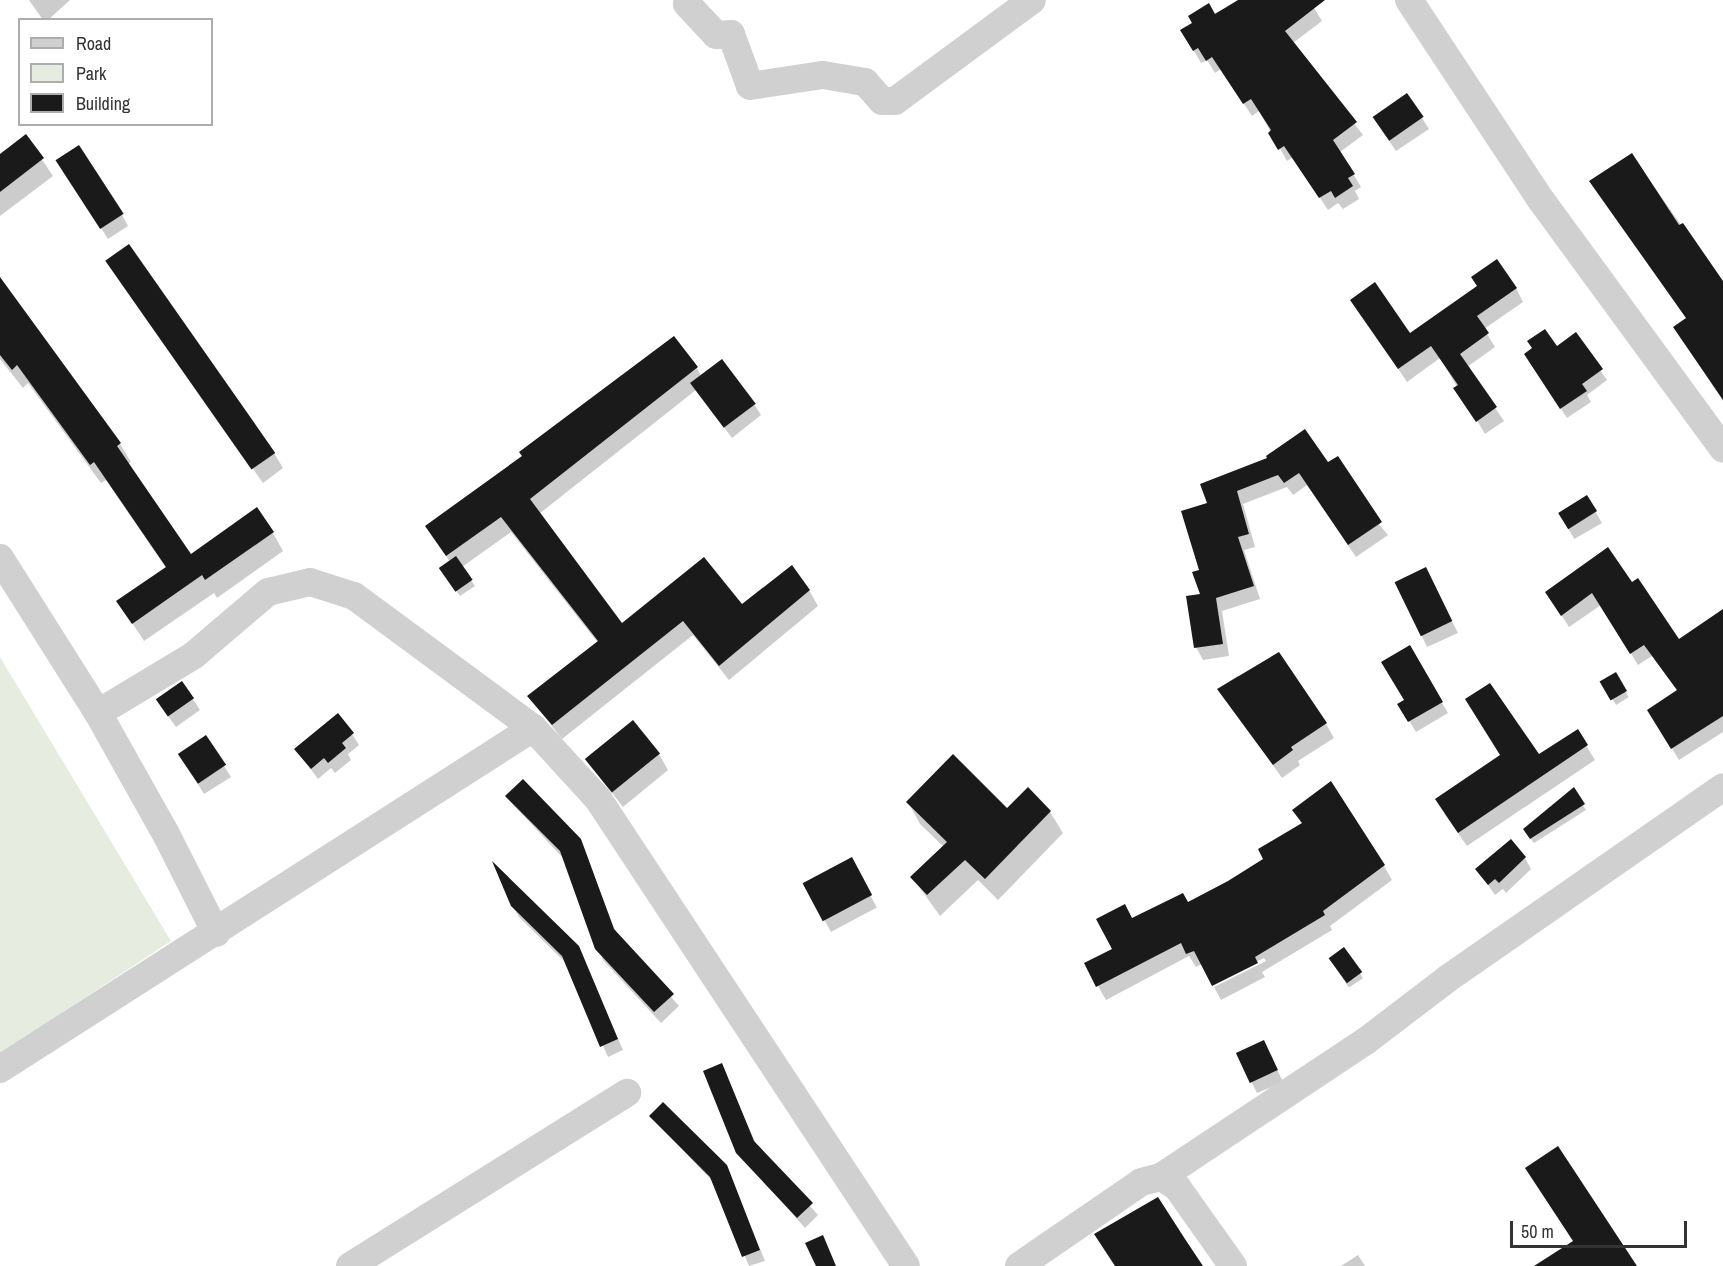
<!DOCTYPE html>
<style>
body{margin:0}
#map{position:relative;width:1723px;height:1266px;overflow:hidden;background:#fff;font-family:"Archivo Narrow",sans-serif}
div>[style]{position:absolute}
[style*='--x']{left:calc(var(--x)*1px);top:calc(var(--y)*1px);width:calc(var(--w)*1px);rotate:calc(var(--a)*1deg)}
.green>*{inset:0;background:#e6ecdf}
.shadow>*{inset:0;background:#0003;transform-origin:0 0}
.building>*{inset:0;background:#1a1a1a;transform-origin:0 0}
.minor>*{height:28px;margin:-14px;padding:0 14px;transform-origin:14px;border-radius:14px;background:#d0d0d0}
span{translate:-50% -50%;white-space:nowrap;text-align:center;line-height:1.15;-webkit-text-stroke:6px #fff;paint-order:stroke}
.legend{position:absolute;left:18px;top:18px;width:195px;height:108px;box-sizing:border-box;background:#fff;border:2px solid #adadad;margin:0;padding:8px 10px;list-style:none;font-size:18px;color:#333}
.legend li{display:flex;align-items:center;gap:12px;height:30px}
.legend b{width:30px;border:2px solid #adadad}
.scale{position:absolute;left:1510px;top:1221px;width:177px;height:27px;box-sizing:border-box;border:3px solid #333;border-top:0;padding-left:8px;font-size:18px;line-height:21px;white-space:nowrap;color:#333;-webkit-text-stroke:4px #fff;paint-order:stroke}
</style>
<div id="map">
<div class="green">
<i style="clip-path:polygon(0 657px,171px 941px,0 1054px)"></i>
</div>
<div class="shadow">
<i style="clip-path:polygon(29px 0,70px 0,48px 20px,43px 20px)"></i>
<i style="clip-path:polygon(1241px 0,1309px 0,1322px 21px,1293px 43px,1363px 135px,1340px 152px,1361px 187px,1355px 191px,1359px 199px,1343px 209px,1338px 203px,1328px 210px,1293px 157px,1287px 161px,1259px 111px,1252px 116px,1221px 69px,1215px 73px,1207px 60px,1201px 63px,1182px 30px)"></i>
<i style="clip-path:polygon(1422px 118px,1429px 129px,1396px 151px,1381px 129px)"></i>
<i style="clip-path:polygon(26px 136px,53px 176px,0 216px,0 156px)"></i>
<i style="clip-path:polygon(1632px 155px,1723px 285px,1723px 401px,1675px 327px,1687px 319px,1591px 182px)"></i>
<i style="clip-path:polygon(65px 172px,122px 215px,128px 226px,108px 239px)"></i>
<i style="clip-path:polygon(117px 276px,274px 453px,283px 468px,263px 483px)"></i>
<i style="clip-path:polygon(0 279px,120px 444px,131px 462px,128px 464px,191px 556px,273px 533px,283px 551px,217px 598px,214px 593px,144px 641px,118px 601px,166px 568px,106px 480px,101px 483px,28px 383px,23px 388px,0 359px)"></i>
<i style="clip-path:polygon(1516px 288px,1523px 302px,1484px 329px,1495px 347px,1467px 367px,1504px 421px,1485px 434px,1440px 358px,1407px 382px,1352px 300px,1410px 336px)"></i>
<i style="clip-path:polygon(1575px 334px,1607px 380px,1587px 395px,1591px 402px,1567px 418px,1532px 364px)"></i>
<i style="clip-path:polygon(697px 368px,701px 376px,754px 404px,761px 415px,732px 438px,696px 390px,539px 514px,622px 625px,742px 607px,809px 590px,818px 606px,729px 680px,693px 635px,562px 739px,529px 697px,598px 643px,511px 532px,462px 567px,475px 586px,460px 596px,444px 574px,450px 562px,427px 527px)"></i>
<i style="clip-path:polygon(1328px 464px,1388px 535px,1356px 557px,1307px 485px,1293px 495px,1287px 487px,1243px 504px,1255px 547px,1244px 550px,1260px 599px,1222px 611px,1229px 656px,1203px 660px,1196px 647px,1209px 504px,1202px 485px)"></i>
<i style="left:1587px;top:497px;width:30px;height:32px;rotate:60deg"></i>
<i style="clip-path:polygon(1431px 580px,1458px 633px,1427px 647px,1396px 582px)"></i>
<i style="clip-path:polygon(1632px 584px,1679px 641px,1723px 611px,1723px 732px,1679px 760px,1656px 722px,1678px 692px,1652px 656px,1638px 665px,1601px 605px,1569px 627px,1547px 592px)"></i>
<i style="clip-path:polygon(1409px 647px,1448px 713px,1416px 732px,1399px 704px,1406px 700px)"></i>
<i style="left:1615px;top:675px;width:26px;height:15px;rotate:58deg"></i>
<i style="clip-path:polygon(1237px 676px,1326px 724px,1334px 738px,1298px 761px,1300px 765px,1282px 778px,1219px 689px)"></i>
<i style="clip-path:polygon(182px 683px,200px 710px,176px 727px,165px 712px)"></i>
<i style="clip-path:polygon(1577px 731px,1595px 760px,1467px 846px,1444px 813px)"></i>
<i style="clip-path:polygon(352px 734px,359px 745px,348px 754px,351px 760px,335px 773px,331px 768px,318px 779px,296px 749px)"></i>
<i style="clip-path:polygon(659px 754px,668px 770px,623px 807px,587px 761px)"></i>
<i style="clip-path:polygon(186px 765px,224px 766px,231px 777px,204px 794px)"></i>
<i style="clip-path:polygon(1573px 789px,1586px 810px,1534px 843px,1527px 834px)"></i>
<i style="clip-path:polygon(506px 797px,580px 840px,617px 935px,679px 1006px,661px 1023px,603px 960px,564px 859px)"></i>
<i style="clip-path:polygon(908px 802px,1050px 812px,1063px 833px,998px 900px,978px 880px,940px 916px,912px 877px,944px 847px,920px 824px)"></i>
<i style="clip-path:polygon(1294px 810px,1384px 866px,1392px 880px,1330px 926px,1332px 930px,1262px 972px,1265px 977px,1221px 1000px,1214px 987px,1266px 961px,1264px 958px,1212px 984px,1202px 964px,1196px 967px,1189px 956px,1106px 1000px,1098px 986px,1132px 920px,1188px 904px,1265px 860px,1302px 824px)"></i>
<i style="clip-path:polygon(1525px 858px,1531px 869px,1506px 893px,1503px 889px,1495px 895px,1477px 869px)"></i>
<i style="left:851px;top:859px;width:55px;height:52px;rotate:62deg"></i>
<i style="clip-path:polygon(512px 905px,578px 947px,623px 1050px,608px 1057px,568px 965px,519px 917px)"></i>
<i style="left:1344px;top:949px;width:35px;height:17px;rotate:57deg"></i>
<i style="clip-path:polygon(1269px 1052px,1283px 1082px,1257px 1093px,1237px 1053px)"></i>
<i style="clip-path:polygon(721px 1065px,757px 1146px,818px 1215px,805px 1228px,738px 1152px)"></i>
<i style="clip-path:polygon(651px 1116px,726px 1166px,765px 1261px,749px 1266px,715px 1184px)"></i>
<i style="clip-path:polygon(1358px 1255px,1365px 1266px,1341px 1266px)"></i>
</div>
<div class="building">
<i style="clip-path:polygon(1238px 0,1325px 0,1285px 31px,1357px 122px,1333px 140px,1355px 174px,1348px 178px,1353px 186px,1335px 198px,1331px 191px,1319px 198px,1284px 146px,1278px 150px,1268px 133px,1271px 130px,1251px 99px,1243px 104px,1212px 57px,1206px 61px,1198px 48px,1193px 51px,1180px 30px,1192px 23px,1188px 16px,1209px 3px,1215px 14px)"></i>
<i style="left:1407px;top:93px;width:29px;height:42px;rotate:55deg"></i>
<i style="clip-path:polygon(26px 134px,44px 158px,0 192px,0 154px)"></i>
<i style="left:79px;top:145px;width:82px;height:28px;rotate:57deg"></i>
<i style="clip-path:polygon(1632px 153px,1679px 225px,1683px 223px,1723px 281px,1723px 400px,1673px 327px,1686px 318px,1589px 181px)"></i>
<i style="left:129px;top:244px;width:255px;height:29px;rotate:55deg"></i>
<i style="clip-path:polygon(1497px 259px,1517px 288px,1477px 316px,1489px 333px,1460px 354px,1497px 407px,1476px 422px,1453px 388px,1458px 385px,1431px 346px,1398px 369px,1350px 300px,1375px 282px,1410px 333px,1477px 286px,1471px 277px)"></i>
<i style="clip-path:polygon(0 277px,121px 443px,117px 446px,191px 554px,257px 507px,274px 532px,205px 580px,202px 575px,132px 624px,116px 601px,166px 567px,94px 462px,90px 465px,17px 365px,12px 370px,0 355px)"></i>
<i style="clip-path:polygon(1545px 329px,1557px 346px,1576px 332px,1603px 369px,1582px 384px,1587px 391px,1560px 409px,1524px 354px,1532px 348px,1527px 341px)"></i>
<i style="clip-path:polygon(674px 336px,698px 367px,530px 499px,622px 623px,704px 557px,742px 604px,792px 565px,810px 590px,719px 666px,683px 621px,552px 725px,527px 696px,598px 641px,501px 517px,446px 556px,425px 526px,522px 456px,519px 452px)"></i>
<i style="left:722px;top:359px;width:56px;height:40px;rotate:53deg"></i>
<i style="clip-path:polygon(1305px 429px,1328px 462px,1338px 456px,1382px 522px,1348px 545px,1299px 473px,1284px 483px,1278px 475px,1237px 491px,1249px 534px,1238px 537px,1254px 586px,1216px 598px,1223px 644px,1194px 648px,1186px 596px,1200px 594px,1192px 572px,1199px 570px,1181px 511px,1207px 503px,1200px 484px,1267px 458px,1266px 456px)"></i>
<i style="left:1587px;top:495px;width:19px;height:34px;rotate:58deg"></i>
<i style="clip-path:polygon(1608px 547px,1632px 582px,1638px 578px,1679px 639px,1723px 609px,1723px 716px,1671px 749px,1647px 710px,1677px 690px,1644px 645px,1630px 654px,1592px 593px,1561px 616px,1545px 592px)"></i>
<i style="left:456px;top:556px;width:29px;height:21px;rotate:55deg"></i>
<i style="left:1426px;top:567px;width:60px;height:35px;rotate:64deg"></i>
<i style="clip-path:polygon(1410px 645px,1443px 702px,1408px 722px,1397px 704px,1404px 700px,1381px 662px)"></i>
<i style="clip-path:polygon(1279px 652px,1327px 723px,1291px 747px,1293px 750px,1273px 765px,1217px 689px)"></i>
<i style="left:1616px;top:672px;width:22px;height:19px;rotate:60deg"></i>
<i style="left:182px;top:681px;width:21px;height:32px;rotate:55deg"></i>
<i style="clip-path:polygon(1490px 683px,1539px 754px,1578px 729px,1588px 745px,1458px 833px,1435px 799px,1500px 755px,1465px 699px)"></i>
<i style="clip-path:polygon(338px 713px,354px 733px,342px 743px,346px 748px,328px 763px,324px 758px,311px 769px,294px 749px)"></i>
<i style="left:633px;top:720px;width:43px;height:62px;rotate:51deg"></i>
<i style="left:206px;top:735px;width:36px;height:34px;rotate:56deg"></i>
<i style="clip-path:polygon(953px 754px,1007px 808px,1028px 787px,1051px 811px,985px 879px,965px 860px,927px 895px,910px 877px,947px 842px,906px 802px)"></i>
<i style="clip-path:polygon(523px 779px,581px 839px,614px 929px,674px 994px,654px 1012px,595px 949px,560px 851px,505px 796px)"></i>
<i style="clip-path:polygon(1331px 781px,1385px 865px,1323px 911px,1325px 915px,1255px 957px,1258px 963px,1212px 986px,1194px 951px,1186px 954px,1181px 943px,1096px 987px,1084px 963px,1112px 949px,1096px 919px,1125px 904px,1132px 918px,1183px 893px,1188px 902px,1228px 881px,1263px 859px,1258px 849px,1302px 823px,1292px 810px)"></i>
<i style="clip-path:polygon(1574px 787px,1585px 804px,1530px 839px,1523px 829px)"></i>
<i style="clip-path:polygon(1511px 839px,1526px 857px,1499px 883px,1495px 879px,1488px 885px,1475px 869px)"></i>
<i style="left:852px;top:857px;width:43px;height:56px;rotate:62deg"></i>
<i style="clip-path:polygon(492px 861px,579px 946px,618px 1039px,600px 1047px,562px 956px,511px 906px)"></i>
<i style="left:1344px;top:947px;width:31px;height:19px;rotate:54deg"></i>
<i style="left:1264px;top:1040px;width:33px;height:31px;rotate:65deg"></i>
<i style="clip-path:polygon(722px 1063px,754px 1141px,813px 1203px,797px 1218px,736px 1153px,703px 1071px)"></i>
<i style="clip-path:polygon(663px 1102px,727px 1165px,760px 1250px,742px 1257px,710px 1177px,649px 1116px)"></i>
<i style="clip-path:polygon(1558px 1146px,1637px 1266px,1534px 1266px,1573px 1241px,1525px 1168px)"></i>
<i style="clip-path:polygon(1158px 1197px,1185px 1239px,1203px 1266px,1115px 1266px,1094px 1234px)"></i>
<i style="clip-path:polygon(823px 1235px,836px 1266px,816px 1266px,805px 1243px)"></i>
</div>
<div class="minor">
<i style="--x:1409;--y:0;--w:240;--a:56.6"></i>
<i style="--x:1541;--y:200;--w:308;--a:53.8"></i>
<i style="--x:687;--y:4;--w:42;--a:46.9"></i>
<i style="--x:716;--y:35;--w:15;--a:-4"></i>
<i style="--x:731;--y:34;--w:55;--a:69.9"></i>
<i style="--x:750;--y:86;--w:74;--a:-8.6"></i>
<i style="--x:823;--y:75;--w:43;--a:9.5"></i>
<i style="--x:865;--y:82;--w:25;--a:48"></i>
<i style="--x:882;--y:101;--w:13;--a:0"></i>
<i style="--x:895;--y:101;--w:170;--a:-36.4"></i>
<i style="--x:0;--y:558;--w:183;--a:57.7"></i>
<i style="--x:98;--y:713;--w:139;--a:60.7"></i>
<i style="--x:166;--y:834;--w:111;--a:63.2"></i>
<i style="--x:98;--y:713;--w:112;--a:-31.1"></i>
<i style="--x:194;--y:655;--w:97;--a:-40.4"></i>
<i style="--x:268;--y:592;--w:43;--a:-13.4"></i>
<i style="--x:310;--y:582;--w:46;--a:17.7"></i>
<i style="--x:354;--y:596;--w:222;--a:36.4"></i>
<i style="--x:0;--y:1069;--w:633;--a:-32.61"></i>
<i style="--x:533;--y:728;--w:96;--a:47.5"></i>
<i style="--x:598;--y:799;--w:559;--a:56.59"></i>
<i style="--x:1161;--y:1177;--w:246;--a:-33.6"></i>
<i style="--x:1366;--y:1041;--w:102;--a:-37.4"></i>
<i style="--x:1447;--y:979;--w:336;--a:-34.8"></i>
<i style="--x:350;--y:1266;--w:327;--a:-32"></i>
<i style="--x:1019;--y:1266;--w:148;--a:-34.5"></i>
<i style="--x:1141;--y:1182;--w:21;--a:-14"></i>
<i style="--x:1161;--y:1177;--w:19;--a:32"></i>
<i style="--x:1177;--y:1187;--w:97;--a:54.7"></i>
</div>
<ul class="legend">
<li><b style="height:8px;background:#d0d0d0"></b>Road</li>
<li><b style="height:16px;background:#e6ecdf"></b>Park</li>
<li><b style="height:16px;background:#1a1a1a"></b>Building</li>
</ul>
<div class="scale">50 m</div>
</div>
